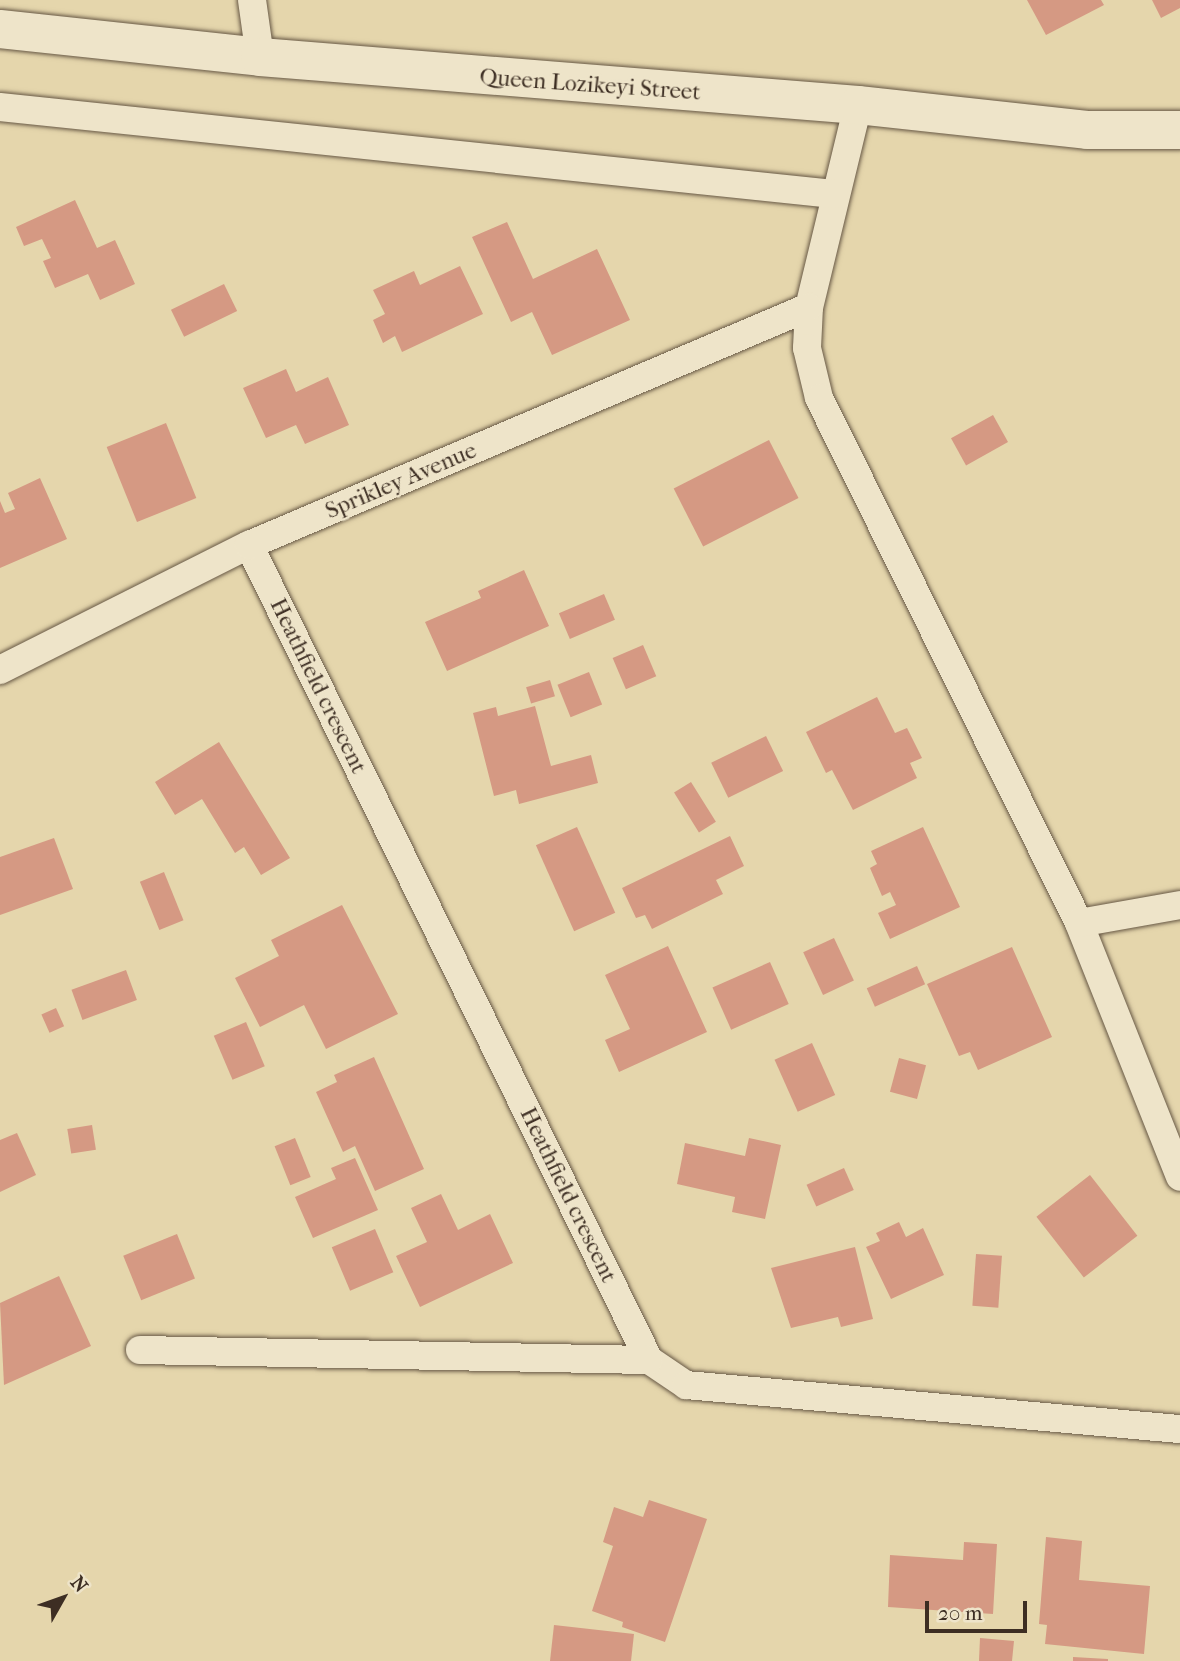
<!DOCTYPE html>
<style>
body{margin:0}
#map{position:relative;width:1180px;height:1661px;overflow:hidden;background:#e5d6ac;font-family:"IM FELL French Canon",serif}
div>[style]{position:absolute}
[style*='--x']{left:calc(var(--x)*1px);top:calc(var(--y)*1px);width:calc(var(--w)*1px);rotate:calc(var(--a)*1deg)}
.building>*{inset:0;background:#d59983;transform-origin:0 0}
.roads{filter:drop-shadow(0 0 2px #675845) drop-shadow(0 0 2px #675845)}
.minor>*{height:28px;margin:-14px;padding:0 14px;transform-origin:14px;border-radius:14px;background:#eee4c9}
.secondary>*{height:38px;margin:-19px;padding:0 19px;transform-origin:19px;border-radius:19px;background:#eee4c9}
span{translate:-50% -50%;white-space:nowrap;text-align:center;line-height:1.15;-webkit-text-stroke:5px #eee4c9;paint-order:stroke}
.street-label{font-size:23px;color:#3d2e23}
.north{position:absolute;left:28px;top:1563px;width:70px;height:70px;-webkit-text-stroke:5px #eee4c9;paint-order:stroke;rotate:50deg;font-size:19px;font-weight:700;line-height:28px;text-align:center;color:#3d2e23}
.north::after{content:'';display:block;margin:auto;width:24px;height:32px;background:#3d2e23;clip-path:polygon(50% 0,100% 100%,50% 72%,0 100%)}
.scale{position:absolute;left:925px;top:1601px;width:102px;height:32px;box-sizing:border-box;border:4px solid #3d2e23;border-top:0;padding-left:9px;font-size:21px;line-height:24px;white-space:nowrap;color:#3d2e23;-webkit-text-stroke:5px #eee4c9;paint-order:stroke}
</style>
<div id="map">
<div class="building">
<i style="clip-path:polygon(1027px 0,1101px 0,1104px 5px,1046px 35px)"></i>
<i style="clip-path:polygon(1152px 0,1180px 0,1180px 8px,1161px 18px)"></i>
<i style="clip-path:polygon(75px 200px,97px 248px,115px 240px,135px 284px,100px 300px,88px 274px,55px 288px,43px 261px,51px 258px,42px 239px,24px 246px,16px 227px)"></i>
<i style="clip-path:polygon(507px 222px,533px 279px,597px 249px,630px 320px,552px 355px,532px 312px,511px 322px,472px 237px)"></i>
<i style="clip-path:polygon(460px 266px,483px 314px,402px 352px,395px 336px,383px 343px,373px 320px,385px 314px,373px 290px,414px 271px,420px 285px)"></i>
<i style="left:224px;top:284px;width:30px;height:59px;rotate:64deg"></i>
<i style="clip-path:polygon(286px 369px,296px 392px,328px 377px,349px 425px,305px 444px,296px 425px,266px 438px,243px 388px)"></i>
<i style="left:993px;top:415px;width:31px;height:48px;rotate:61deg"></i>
<i style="left:166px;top:423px;width:81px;height:64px;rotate:68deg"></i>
<i style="left:769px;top:440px;width:65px;height:107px;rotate:63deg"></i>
<i style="clip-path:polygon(40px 478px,67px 539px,0 568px,0 501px,5px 513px,15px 509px,8px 493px)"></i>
<i style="clip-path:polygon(524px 570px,549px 626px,447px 671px,425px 622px,481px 598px,478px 591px)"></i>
<i style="left:604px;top:594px;width:28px;height:49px;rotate:67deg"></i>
<i style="left:643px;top:645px;width:34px;height:33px;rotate:67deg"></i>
<i style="left:589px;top:672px;width:35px;height:34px;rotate:68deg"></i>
<i style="left:550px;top:680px;width:17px;height:25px;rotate:73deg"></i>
<i style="clip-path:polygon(877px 697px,895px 733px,907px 728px,922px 758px,910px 763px,917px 778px,853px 810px,832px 770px,826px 773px,806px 732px)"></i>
<i style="clip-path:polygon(535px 706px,551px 766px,591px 755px,598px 783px,519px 804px,516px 790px,494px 796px,473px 713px,496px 707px,498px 716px)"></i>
<i style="left:766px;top:736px;width:39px;height:61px;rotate:64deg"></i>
<i style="clip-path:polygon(219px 742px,290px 858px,261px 875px,244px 847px,235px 853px,202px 799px,175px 815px,155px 782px)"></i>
<i style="left:691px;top:782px;width:47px;height:20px;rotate:58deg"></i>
<i style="left:577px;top:827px;width:94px;height:45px;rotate:66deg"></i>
<i style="clip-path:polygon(923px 827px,960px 907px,890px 939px,878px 913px,896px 905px,890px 892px,882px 896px,870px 868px,877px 864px,871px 851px)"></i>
<i style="clip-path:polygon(730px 836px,744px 866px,716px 880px,723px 894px,652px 929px,645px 915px,636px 918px,622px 888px)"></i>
<i style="clip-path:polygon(54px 838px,73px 889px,0 915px,0 857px)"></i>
<i style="left:164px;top:872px;width:52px;height:26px;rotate:68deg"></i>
<i style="clip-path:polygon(342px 905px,398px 1014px,326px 1049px,304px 1005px,260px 1027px,235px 978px,279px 956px,271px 940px)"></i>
<i style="left:834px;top:938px;width:47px;height:34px;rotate:65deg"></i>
<i style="clip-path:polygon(668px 946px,707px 1032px,619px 1072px,605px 1040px,630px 1029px,605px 975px)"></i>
<i style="clip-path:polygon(1012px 947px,1052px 1037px,978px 1070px,970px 1052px,959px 1056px,927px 984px)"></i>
<i style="left:770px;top:962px;width:46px;height:63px;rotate:66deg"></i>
<i style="left:917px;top:966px;width:20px;height:55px;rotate:66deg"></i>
<i style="left:126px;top:970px;width:32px;height:58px;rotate:70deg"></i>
<i style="left:56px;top:1008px;width:20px;height:16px;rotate:66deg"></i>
<i style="left:246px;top:1022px;width:48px;height:35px;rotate:67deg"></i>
<i style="left:812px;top:1043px;width:57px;height:41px;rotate:66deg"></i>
<i style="clip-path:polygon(374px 1057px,424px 1169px,375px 1191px,355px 1146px,343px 1152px,316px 1092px,337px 1082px,334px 1075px)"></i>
<i style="left:899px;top:1058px;width:28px;height:35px;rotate:15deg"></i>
<i style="left:92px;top:1125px;width:25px;height:25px;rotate:81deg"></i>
<i style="clip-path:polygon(17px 1133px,36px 1175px,0 1192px,0 1140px)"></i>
<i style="left:295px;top:1138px;width:42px;height:22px;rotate:68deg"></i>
<i style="clip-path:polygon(749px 1138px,781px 1145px,765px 1219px,732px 1212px,735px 1197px,677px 1184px,685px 1143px,745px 1156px)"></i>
<i style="clip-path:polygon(355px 1158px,378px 1210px,313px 1238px,295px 1197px,336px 1179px,331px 1168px)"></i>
<i style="left:844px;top:1168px;width:24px;height:41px;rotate:66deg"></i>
<i style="left:1090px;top:1175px;width:77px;height:68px;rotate:52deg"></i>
<i style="clip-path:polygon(441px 1194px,458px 1230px,490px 1214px,513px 1263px,420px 1307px,396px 1256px,427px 1242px,411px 1208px)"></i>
<i style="clip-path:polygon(899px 1222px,906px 1237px,923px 1228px,944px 1275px,891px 1299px,866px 1247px,880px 1241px,876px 1233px)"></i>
<i style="left:375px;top:1229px;width:47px;height:47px;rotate:67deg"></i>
<i style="left:177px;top:1234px;width:48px;height:58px;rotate:68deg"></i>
<i style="clip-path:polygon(855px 1247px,873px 1319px,841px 1327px,838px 1317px,791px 1328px,771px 1268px)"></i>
<i style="left:976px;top:1254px;width:26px;height:52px;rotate:4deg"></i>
<i style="clip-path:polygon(59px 1276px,91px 1346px,4px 1385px,0 1303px)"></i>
<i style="clip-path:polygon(649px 1500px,707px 1519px,665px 1642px,622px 1627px,623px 1622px,592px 1611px,613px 1546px,603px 1542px,614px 1507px,643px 1517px)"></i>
<i style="clip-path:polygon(1046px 1537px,1082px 1541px,1079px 1580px,1150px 1586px,1144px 1654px,1045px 1644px,1047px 1625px,1039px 1624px)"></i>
<i style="clip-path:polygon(964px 1542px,997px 1544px,993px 1614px,888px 1607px,890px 1555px,963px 1560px)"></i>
<i style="clip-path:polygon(554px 1625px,634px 1634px,631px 1661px,550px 1661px)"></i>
<i style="clip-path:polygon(980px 1638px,1014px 1641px,1012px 1661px,979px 1661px)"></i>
<i style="clip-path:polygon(1073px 1657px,1108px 1659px,1108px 1661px,1073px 1661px)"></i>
</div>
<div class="roads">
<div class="minor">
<i style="--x:252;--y:0;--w:58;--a:82"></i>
<i style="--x:858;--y:105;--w:208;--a:103.6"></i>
<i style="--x:809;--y:307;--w:41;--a:92.8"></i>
<i style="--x:807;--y:348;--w:51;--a:76.5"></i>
<i style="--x:819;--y:398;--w:586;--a:63.65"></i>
<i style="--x:1079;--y:923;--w:273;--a:68.3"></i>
<i style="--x:0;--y:107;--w:838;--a:5.96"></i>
<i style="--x:249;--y:545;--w:908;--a:63.86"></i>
<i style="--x:649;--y:1360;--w:45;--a:34"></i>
<i style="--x:686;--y:1385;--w:496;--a:5.1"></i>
<i style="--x:0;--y:670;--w:279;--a:-26.7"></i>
<i style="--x:249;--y:545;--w:608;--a:-23.03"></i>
<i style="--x:1079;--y:923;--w:103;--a:-10.1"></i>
<i style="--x:140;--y:1350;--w:509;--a:1.13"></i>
</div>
<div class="secondary">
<i style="--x:0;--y:29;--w:262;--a:6.1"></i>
<i style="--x:260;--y:57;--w:600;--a:4.59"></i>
<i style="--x:858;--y:105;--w:230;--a:6.2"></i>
<i style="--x:1087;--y:130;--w:93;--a:0"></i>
</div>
</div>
<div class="street-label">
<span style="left:590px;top:85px;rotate:4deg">Queen Lozikeyi Street</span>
<span style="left:401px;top:481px;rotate:-23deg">Sprikley Avenue</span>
<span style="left:318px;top:686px;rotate:64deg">Heathfield crescent</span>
<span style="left:568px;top:1195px;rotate:64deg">Heathfield crescent</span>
</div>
<div class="north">N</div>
<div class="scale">20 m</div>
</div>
